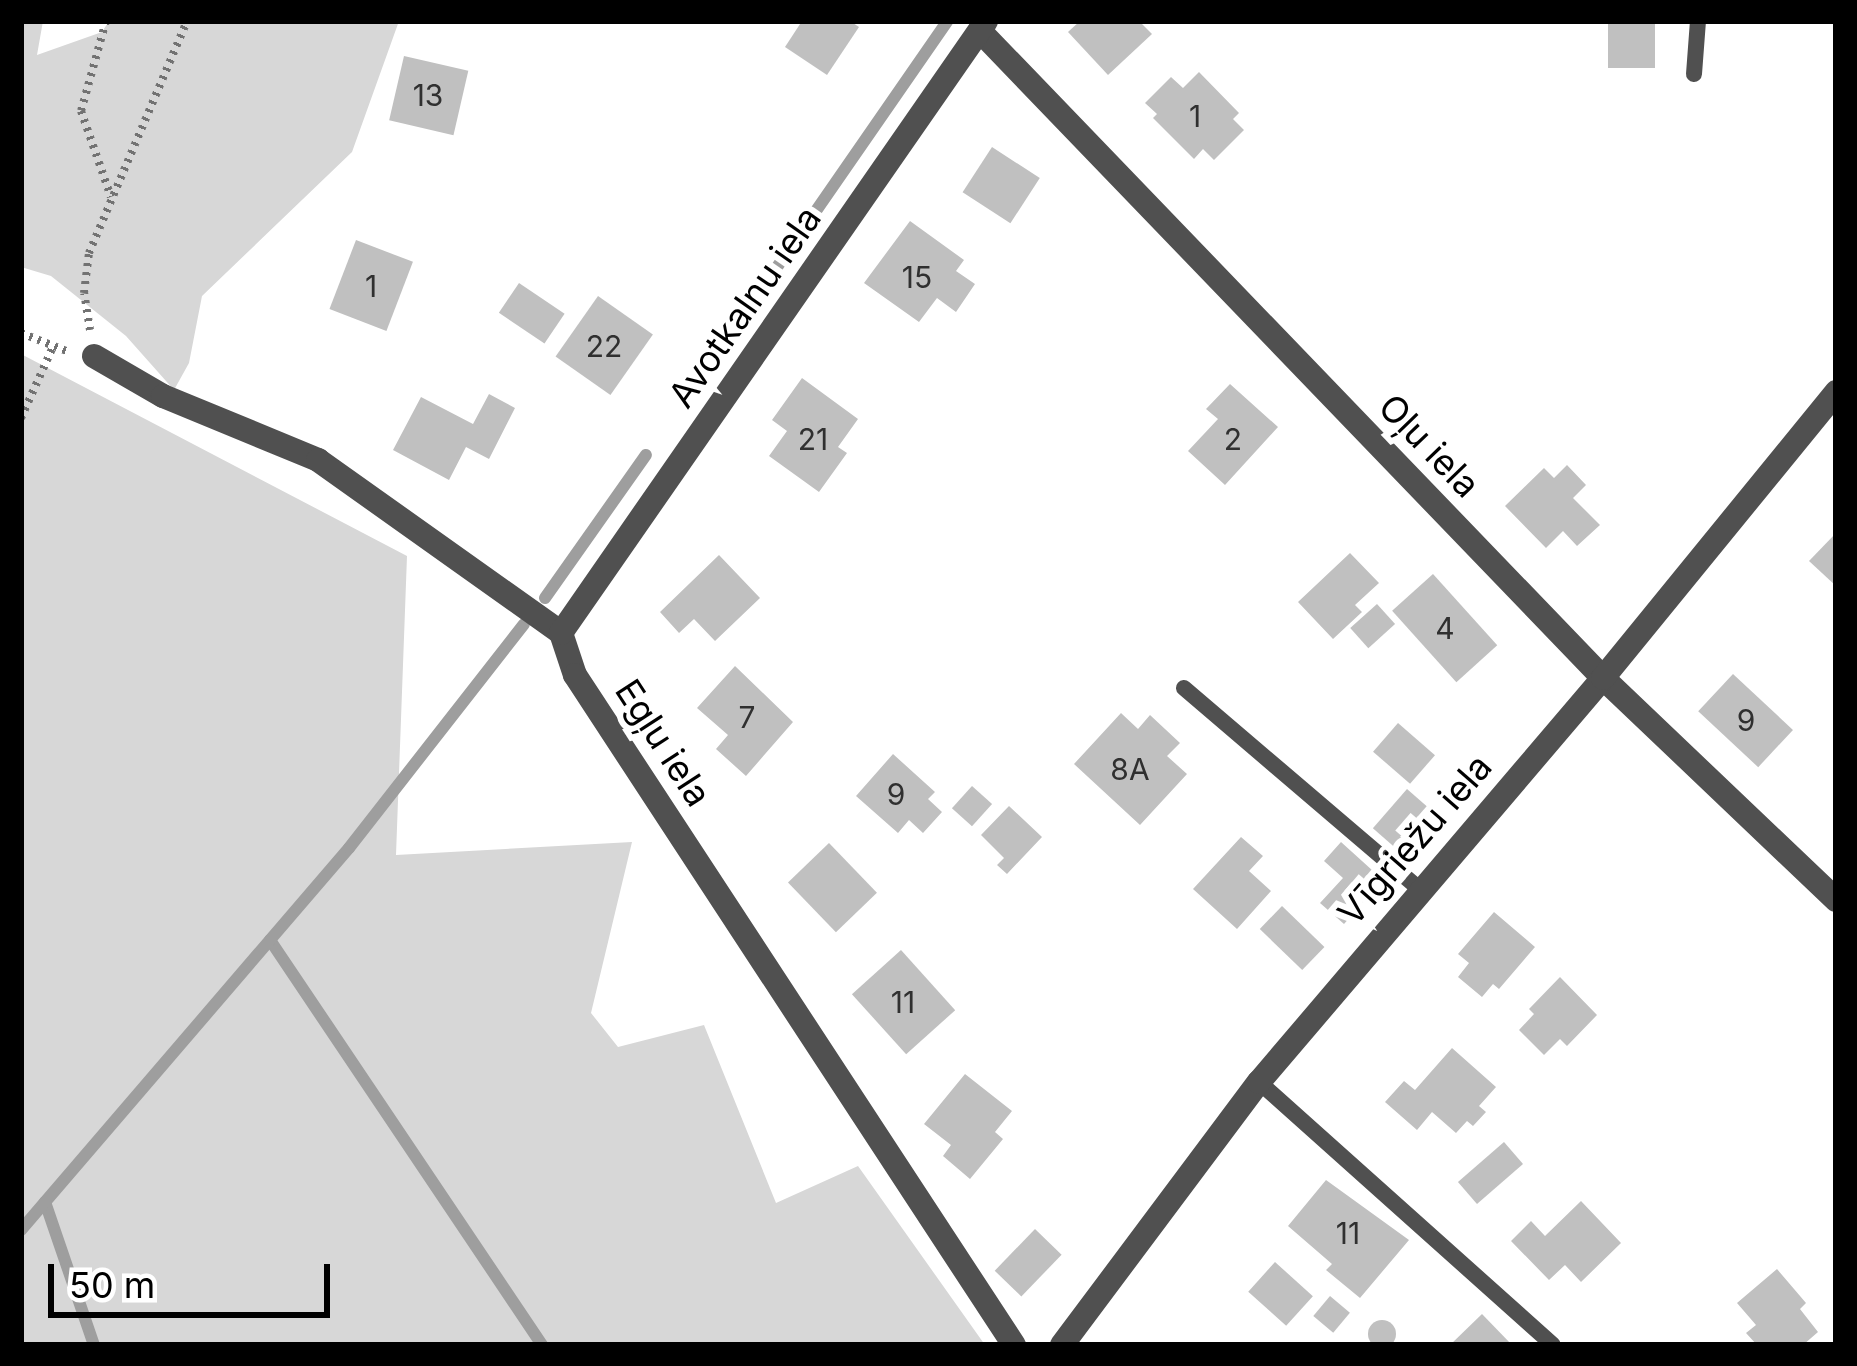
<!DOCTYPE html>
<meta charset="utf-8">
<style>
body{margin:0}
#map{position:relative;width:1857px;height:1366px;overflow:hidden;background:#fff;font-family:Inter,sans-serif}
div>[style]{position:absolute}
[style*='--x']{left:calc(var(--x)*1px);top:calc(var(--y)*1px);width:calc(var(--w)*1px);rotate:calc(var(--a)*1deg)}
.green>*{inset:0;background:#d7d7d7}
.stream>*{height:12px;margin:-6px;padding:0 6px;transform-origin:6px;border-radius:6px;background:#9e9e9e}
.building>*{inset:0;background:#c0c0c0;transform-origin:0 0}
.round{border-radius:50%}
.path>*{height:8px;margin-top:-4px;transform-origin:0;background:repeating-linear-gradient(90deg,#727272 0 3px,transparent 0 9px)}
.lane>*{height:16px;margin:-8px;padding:0 8px;transform-origin:8px;border-radius:8px;background:#505050}
.street>*{height:24px;margin:-12px;padding:0 12px;transform-origin:12px;border-radius:12px;background:#505050}
span{translate:-50% -50%;white-space:nowrap;text-align:center;line-height:1.15;-webkit-text-stroke:12px #fff;paint-order:stroke}
.number-label{font-size:30px;color:#303030}
.number-label span{-webkit-text-stroke-width:0}
.street-label{font-size:36px;color:#000}
.frame{position:absolute;inset:0;border:24px solid #000;pointer-events:none}
.scale{position:absolute;left:48px;top:1264px;width:282px;height:54px;box-sizing:border-box;border:6px solid #000;border-top:0;padding-left:15px;font-size:36px;line-height:42px;white-space:nowrap;color:#000;-webkit-text-stroke:9px #fff;paint-order:stroke}
</style>
<div id="map">
<div class="green">
<i style="clip-path:polygon(21px 21px,43px 21px,37px 55px,102px 32px,109px 21px,399px 21px,352px 152px,202px 296px,189px 363px,174px 390px,126px 336px,51px 276px,21px 267px)"></i>
<i style="clip-path:polygon(21px 354px,407px 556px,396px 855px,632px 842px,591px 1013px,618px 1047px,704px 1025px,776px 1203px,858px 1166px,985px 1345px,21px 1345px)"></i>
</div>
<div class="stream">
<i style="--x:703;--y:374;--w:429;--a:-55.3"></i>
<i style="--x:545;--y:598;--w:175;--a:-54.8"></i>
<i style="--x:270;--y:940;--w:488;--a:56.1"></i>
<i style="--x:45;--y:1202;--w:151;--a:71.1"></i>
<i style="--x:21;--y:1230;--w:503;--a:-49.35"></i>
<i style="--x:349;--y:848;--w:284;--a:-52"></i>
</div>
<div class="building">
<i style="clip-path:polygon(802px 21px,850px 21px,859px 27px,827px 75px,785px 47px)"></i>
<i style="clip-path:polygon(1080px 21px,1139px 21px,1152px 34px,1108px 75px,1068px 32px)"></i>
<i style="left:1608px;top:21px;width:47px;height:47px"></i>
<i style="left:404px;top:56px;width:66px;height:66px;rotate:13deg"></i>
<i style="clip-path:polygon(1199px 72px,1239px 113px,1233px 119px,1244px 130px,1214px 160px,1203px 149px,1194px 159px,1153px 118px,1157px 114px,1145px 103px,1171px 77px,1183px 88px)"></i>
<i style="left:992px;top:147px;width:57px;height:54px;rotate:33deg"></i>
<i style="clip-path:polygon(910px 221px,964px 260px,956px 271px,975px 284px,956px 312px,937px 298px,919px 322px,864px 283px)"></i>
<i style="left:356px;top:240px;width:61px;height:74px;rotate:21deg"></i>
<i style="left:519px;top:283px;width:55px;height:36px;rotate:34deg"></i>
<i style="left:598px;top:296px;width:67px;height:74px;rotate:35deg"></i>
<i style="clip-path:polygon(802px 378px,858px 419px,838px 447px,847px 453px,819px 492px,769px 456px,787px 431px,772px 420px)"></i>
<i style="clip-path:polygon(1230px 384px,1278px 427px,1225px 485px,1188px 451px,1218px 419px,1206px 409px)"></i>
<i style="clip-path:polygon(489px 394px,515px 408px,489px 459px,466px 447px,449px 480px,393px 450px,421px 397px,473px 424px)"></i>
<i style="clip-path:polygon(1567px 465px,1586px 485px,1573px 498px,1600px 525px,1577px 546px,1563px 531px,1546px 548px,1505px 506px,1544px 468px,1554px 478px)"></i>
<i style="clip-path:polygon(1836px 533px,1836px 586px,1809px 561px)"></i>
<i style="clip-path:polygon(1350px 553px,1379px 583px,1355px 605px,1362px 612px,1333px 639px,1298px 602px)"></i>
<i style="clip-path:polygon(719px 555px,760px 598px,715px 641px,694px 619px,679px 633px,660px 612px)"></i>
<i style="left:1433px;top:574px;width:96px;height:55px;rotate:48deg"></i>
<i style="left:1377px;top:604px;width:27px;height:36px;rotate:48deg"></i>
<i style="clip-path:polygon(735px 666px,793px 722px,746px 776px,716px 749px,728px 735px,697px 708px)"></i>
<i style="left:1733px;top:674px;width:82px;height:51px;rotate:43deg"></i>
<i style="clip-path:polygon(1121px 713px,1138px 729px,1150px 715px,1180px 743px,1167px 756px,1187px 774px,1140px 825px,1074px 764px)"></i>
<i style="left:1398px;top:723px;width:49px;height:38px;rotate:41deg"></i>
<i style="clip-path:polygon(893px 754px,935px 792px,928px 799px,942px 812px,923px 833px,909px 820px,898px 833px,856px 796px)"></i>
<i style="left:972px;top:786px;width:27px;height:30px;rotate:42deg"></i>
<i style="left:1407px;top:789px;width:33px;height:52px;rotate:41deg"></i>
<i style="clip-path:polygon(1009px 806px,1042px 837px,1007px 874px,997px 865px,1004px 858px,981px 835px)"></i>
<i style="clip-path:polygon(1241px 837px,1263px 856px,1249px 871px,1271px 891px,1237px 929px,1193px 889px)"></i>
<i style="clip-path:polygon(1341px 842px,1383px 880px,1344px 924px,1320px 903px,1343px 878px,1324px 861px)"></i>
<i style="left:829px;top:843px;width:69px;height:57px;rotate:46deg"></i>
<i style="left:1282px;top:906px;width:59px;height:32px;rotate:44deg"></i>
<i style="clip-path:polygon(1494px 912px,1535px 947px,1499px 989px,1493px 984px,1482px 997px,1458px 977px,1469px 963px,1458px 954px)"></i>
<i style="left:901px;top:950px;width:81px;height:66px;rotate:48deg"></i>
<i style="clip-path:polygon(1560px 977px,1597px 1015px,1567px 1046px,1560px 1039px,1544px 1055px,1519px 1030px,1534px 1014px,1529px 1009px)"></i>
<i style="clip-path:polygon(1452px 1048px,1496px 1087px,1479px 1106px,1486px 1112px,1473px 1126px,1467px 1121px,1456px 1133px,1432px 1112px,1417px 1130px,1385px 1102px,1404px 1081px,1415px 1090px)"></i>
<i style="clip-path:polygon(965px 1074px,1012px 1111px,995px 1132px,1003px 1139px,970px 1179px,943px 1156px,951px 1145px,924px 1124px)"></i>
<i style="left:1504px;top:1142px;width:29px;height:61px;rotate:49deg"></i>
<i style="clip-path:polygon(1326px 1180px,1409px 1240px,1360px 1298px,1326px 1270px,1332px 1264px,1288px 1226px)"></i>
<i style="clip-path:polygon(1581px 1201px,1621px 1243px,1581px 1282px,1565px 1265px,1549px 1280px,1511px 1241px,1531px 1221px,1545px 1236px)"></i>
<i style="left:1035px;top:1229px;width:37px;height:58px;rotate:44deg"></i>
<i style="left:1275px;top:1262px;width:51px;height:40px;rotate:42deg"></i>
<i style="clip-path:polygon(1777px 1269px,1806px 1303px,1800px 1309px,1818px 1332px,1803px 1345px,1757px 1345px,1746px 1333px,1756px 1325px,1737px 1303px)"></i>
<i style="left:1330px;top:1296px;width:26px;height:26px;rotate:40deg"></i>
<i style="clip-path:polygon(1482px 1314px,1512px 1345px,1450px 1345px)"></i>
<i class="round" style="left:1368px;top:1320px;width:28px;height:28px"></i>
</div>
<div class="path">
<i style="--x:106;--y:21;--w:93;--a:105.5"></i>
<i style="--x:81;--y:111;--w:91;--a:70.8"></i>
<i style="--x:90;--y:330;--w:37;--a:-99"></i>
<i style="--x:84;--y:293;--w:40;--a:-82.9"></i>
<i style="--x:89;--y:253;--w:252;--a:-67.1"></i>
<i style="--x:21;--y:333;--w:52;--a:21.6"></i>
<i style="--x:21;--y:418;--w:76;--a:-65.8"></i>
</div>
<div class="lane">
<i style="--x:1694;--y:74;--w:53;--a:-85.7"></i>
<i style="--x:1184;--y:688;--w:309;--a:40.5"></i>
<i style="--x:1259;--y:1082;--w:394;--a:41.8"></i>
</div>
<div class="street">
<i style="--x:980;--y:31;--w:898;--a:46.08"></i>
<i style="--x:1603;--y:678;--w:322;--a:43.6"></i>
<i style="--x:94;--y:356;--w:80;--a:30.1"></i>
<i style="--x:163;--y:396;--w:168;--a:22.4"></i>
<i style="--x:318;--y:460;--w:298;--a:35.4"></i>
<i style="--x:561;--y:633;--w:44;--a:71.6"></i>
<i style="--x:575;--y:675;--w:801;--a:56.77"></i>
<i style="--x:561;--y:633;--w:745;--a:-55.22"></i>
<i style="--x:1062;--y:1345;--w:329;--a:-53.2"></i>
<i style="--x:1259;--y:1082;--w:531;--a:-49.59"></i>
<i style="--x:1603;--y:678;--w:369;--a:-50.8"></i>
</div>
<div class="number-label">
<span style="left:428px;top:95px">13</span>
<span style="left:1195px;top:116px">1</span>
<span style="left:917px;top:277px">15</span>
<span style="left:371px;top:286px">1</span>
<span style="left:604px;top:346px">22</span>
<span style="left:813px;top:439px">21</span>
<span style="left:1233px;top:439px">2</span>
<span style="left:1445px;top:628px">4</span>
<span style="left:747px;top:717px">7</span>
<span style="left:1746px;top:720px">9</span>
<span style="left:1130px;top:769px">8A</span>
<span style="left:896px;top:794px">9</span>
<span style="left:903px;top:1002px">11</span>
<span style="left:1348px;top:1233px">11</span>
</div>
<div class="street-label">
<span style="left:745px;top:307px;rotate:-55deg">Avotkalnu iela</span>
<span style="left:1429px;top:446px;rotate:46deg">Oļu iela</span>
<span style="left:663px;top:743px;rotate:57deg">Egļu iela</span>
<span style="left:1415px;top:840px;rotate:-49deg">Vīgriežu iela</span>
</div>
<div class="frame"></div>
<div class="scale">50 m</div>
</div>
